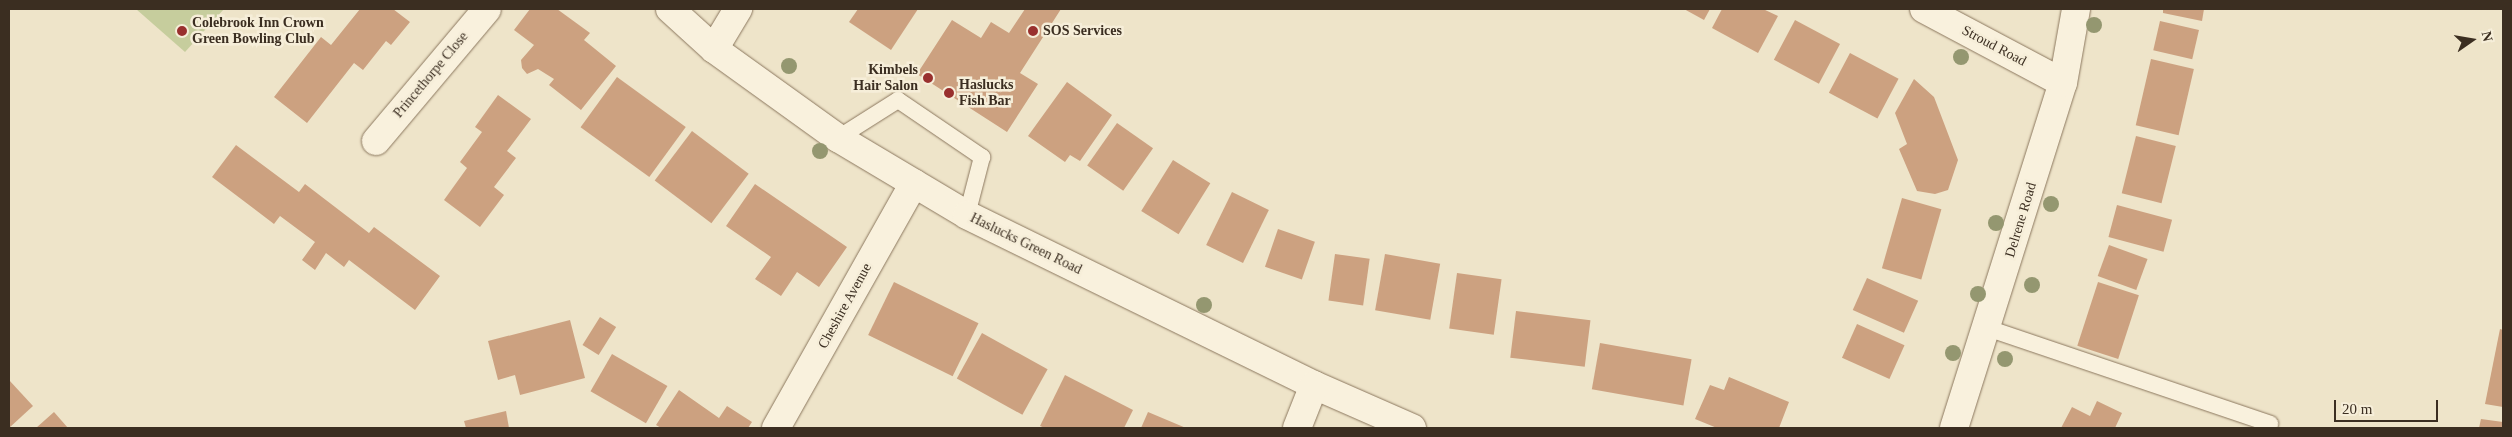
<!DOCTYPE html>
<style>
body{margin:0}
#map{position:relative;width:2512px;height:437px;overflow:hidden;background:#eee4c9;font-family:Georgia,serif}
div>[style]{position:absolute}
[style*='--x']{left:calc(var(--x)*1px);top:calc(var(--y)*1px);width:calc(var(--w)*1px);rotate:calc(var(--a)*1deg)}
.green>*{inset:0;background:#c6cd9d}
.building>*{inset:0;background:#cca180;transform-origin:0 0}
.roads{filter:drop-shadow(0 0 1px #8b775e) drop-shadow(0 0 1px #8b775e)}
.lane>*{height:16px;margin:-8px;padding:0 8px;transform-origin:8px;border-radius:8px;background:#f9f1dd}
.street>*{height:28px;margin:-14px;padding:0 14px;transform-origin:14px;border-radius:14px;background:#f9f1dd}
.secondary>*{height:28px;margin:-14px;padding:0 14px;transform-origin:14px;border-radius:14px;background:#f9f1dd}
.trees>*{width:16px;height:16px;margin:-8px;border-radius:50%;background:#949770}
.dots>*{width:14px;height:14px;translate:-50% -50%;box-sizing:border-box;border:2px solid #f6eed9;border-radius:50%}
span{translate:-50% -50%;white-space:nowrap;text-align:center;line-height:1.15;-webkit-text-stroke:5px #f6eed9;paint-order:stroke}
.poi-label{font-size:14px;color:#3b2e21;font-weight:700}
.left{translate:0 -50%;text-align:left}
.right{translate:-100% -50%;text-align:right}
.street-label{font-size:14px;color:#3b2e21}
.frame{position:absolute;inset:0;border:10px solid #3b2e21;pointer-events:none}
.north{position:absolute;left:2447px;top:15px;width:50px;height:50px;-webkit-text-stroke:4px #f6eed9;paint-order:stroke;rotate:77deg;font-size:14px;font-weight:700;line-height:20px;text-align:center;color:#3b2e21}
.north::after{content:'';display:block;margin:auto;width:18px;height:22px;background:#3b2e21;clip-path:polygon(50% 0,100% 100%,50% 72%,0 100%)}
.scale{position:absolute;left:2334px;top:400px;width:104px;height:22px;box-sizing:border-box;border:2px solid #3b2e21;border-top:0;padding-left:6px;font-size:15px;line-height:18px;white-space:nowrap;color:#3b2e21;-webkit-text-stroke:4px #f6eed9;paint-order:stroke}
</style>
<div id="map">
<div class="green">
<i style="clip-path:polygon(136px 9px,224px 9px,185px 52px)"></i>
</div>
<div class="building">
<i style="clip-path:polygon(360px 9px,393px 9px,410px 22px,391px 45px,386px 41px,363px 70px,354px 63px,307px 123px,274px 97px,321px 37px,331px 45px)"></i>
<i style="clip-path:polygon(530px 9px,557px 9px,590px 33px,584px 40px,616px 66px,581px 110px,549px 85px,554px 79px,538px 69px,527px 74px,522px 68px,521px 60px,534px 45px,514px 30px)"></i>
<i style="clip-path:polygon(858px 9px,918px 9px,891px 50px,849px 22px)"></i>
<i style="clip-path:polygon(1025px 9px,1061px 9px,1020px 73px,1038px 84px,1007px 132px,917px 74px,952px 20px,981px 38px,991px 22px,1009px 33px)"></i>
<i style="clip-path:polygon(1684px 9px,1710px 9px,1704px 20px)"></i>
<i style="clip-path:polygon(1722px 9px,1763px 9px,1778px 16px,1758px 53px,1712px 28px)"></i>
<i style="clip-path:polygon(2163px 9px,2204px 9px,2202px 21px,2163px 13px)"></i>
<i style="left:1795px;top:20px;width:51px;height:45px;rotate:28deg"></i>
<i style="left:2160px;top:21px;width:40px;height:30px;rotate:13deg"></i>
<i style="left:1850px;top:53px;width:55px;height:45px;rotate:28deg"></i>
<i style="left:2151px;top:59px;width:44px;height:68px;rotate:13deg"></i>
<i style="left:617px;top:77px;width:85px;height:62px;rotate:36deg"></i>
<i style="clip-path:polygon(1914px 79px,1934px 97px,1958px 160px,1948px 190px,1935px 194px,1917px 191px,1899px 149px,1907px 144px,1895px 113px)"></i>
<i style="clip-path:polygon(1067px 82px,1112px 115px,1080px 161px,1070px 155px,1065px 162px,1028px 136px)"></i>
<i style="clip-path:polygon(498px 95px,531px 119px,507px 151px,516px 158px,494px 187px,504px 195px,480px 227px,444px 200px,467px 168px,460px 162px,482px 132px,475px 127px)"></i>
<i style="left:1117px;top:123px;width:44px;height:52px;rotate:35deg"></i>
<i style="left:692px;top:131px;width:71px;height:62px;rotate:37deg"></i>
<i style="left:2136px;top:136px;width:41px;height:59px;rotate:14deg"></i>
<i style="clip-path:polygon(236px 145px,299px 192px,305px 184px,369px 233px,374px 227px,440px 276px,415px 310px,349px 260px,344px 267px,326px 253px,315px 270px,302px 260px,315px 242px,280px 216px,274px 224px,212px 177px)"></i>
<i style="left:1173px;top:160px;width:44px;height:60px;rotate:32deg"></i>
<i style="clip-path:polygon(755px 184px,847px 247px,819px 287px,797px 272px,781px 296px,755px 279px,771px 257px,726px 226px)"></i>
<i style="left:1232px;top:192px;width:41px;height:59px;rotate:26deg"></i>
<i style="left:1902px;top:198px;width:41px;height:73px;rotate:16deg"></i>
<i style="left:2117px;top:205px;width:57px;height:33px;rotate:15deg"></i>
<i style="left:1278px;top:229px;width:39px;height:40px;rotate:19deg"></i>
<i style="left:2109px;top:245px;width:41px;height:33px;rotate:20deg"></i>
<i style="left:1335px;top:254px;width:35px;height:47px;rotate:8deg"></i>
<i style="left:1385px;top:254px;width:56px;height:57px;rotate:10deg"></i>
<i style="left:1457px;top:273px;width:45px;height:56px;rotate:8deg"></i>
<i style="left:1867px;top:278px;width:56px;height:35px;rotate:24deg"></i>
<i style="left:894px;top:282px;width:94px;height:59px;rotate:26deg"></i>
<i style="left:2098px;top:282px;width:43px;height:67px;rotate:18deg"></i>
<i style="left:1516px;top:311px;width:75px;height:47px;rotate:7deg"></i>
<i style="left:600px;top:317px;width:19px;height:33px;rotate:32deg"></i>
<i style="clip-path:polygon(570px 320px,585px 378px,520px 395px,515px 375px,498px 380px,488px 341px)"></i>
<i style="left:1857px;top:324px;width:52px;height:37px;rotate:24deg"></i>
<i style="clip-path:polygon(2500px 329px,2503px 330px,2503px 407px,2485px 404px)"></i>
<i style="left:982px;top:333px;width:75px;height:52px;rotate:29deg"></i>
<i style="left:1600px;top:343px;width:93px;height:47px;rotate:10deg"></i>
<i style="left:612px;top:354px;width:64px;height:43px;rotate:30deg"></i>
<i style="clip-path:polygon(1065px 375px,1133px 410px,1124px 428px,1045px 428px,1040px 426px)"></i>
<i style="clip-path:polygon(1729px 377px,1789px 402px,1779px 428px,1717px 428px,1695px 419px,1710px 385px,1724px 390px)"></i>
<i style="clip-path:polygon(9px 380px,33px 406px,9px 428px)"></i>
<i style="clip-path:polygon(679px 390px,719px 418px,727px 406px,752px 422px,748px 428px,661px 428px,656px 425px)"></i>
<i style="clip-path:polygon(2097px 401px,2122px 413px,2115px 428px,2061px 428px,2072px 407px,2090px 416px)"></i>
<i style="clip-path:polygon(506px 411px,509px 428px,466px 428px,464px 421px)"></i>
<i style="clip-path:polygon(54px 412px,68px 428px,36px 428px)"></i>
<i style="clip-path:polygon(1148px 412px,1186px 428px,1141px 428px)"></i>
<i style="clip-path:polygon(2481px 419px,2503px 422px,2503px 428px,2479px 428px)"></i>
</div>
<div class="roads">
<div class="lane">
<i style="--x:838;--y:138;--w:71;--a:-32.3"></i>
<i style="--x:898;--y:100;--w:102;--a:34.2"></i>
<i style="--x:982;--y:157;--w:60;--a:104.5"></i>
<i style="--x:1987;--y:328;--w:299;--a:18.7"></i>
</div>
<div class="street">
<i style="--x:1924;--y:9;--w:157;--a:28"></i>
<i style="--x:714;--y:49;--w:47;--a:-59"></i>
<i style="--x:376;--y:141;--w:172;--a:-49.9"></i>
<i style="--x:776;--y:428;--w:281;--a:-60.6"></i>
<i style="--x:1954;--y:428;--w:362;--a:-72.5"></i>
<i style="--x:2063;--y:83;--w:75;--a:-80"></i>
</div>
<div class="secondary">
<i style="--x:670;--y:9;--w:59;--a:42.3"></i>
<i style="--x:714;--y:49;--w:153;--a:35.7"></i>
<i style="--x:838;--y:138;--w:150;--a:30.8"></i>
<i style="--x:967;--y:215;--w:386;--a:26.1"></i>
<i style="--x:1314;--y:385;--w:107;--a:23.7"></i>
<i style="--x:1297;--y:428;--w:46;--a:-68.4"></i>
</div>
</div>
<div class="trees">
<i style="left:2094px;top:25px"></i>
<i style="left:1961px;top:57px"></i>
<i style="left:789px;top:66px"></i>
<i style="left:820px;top:151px"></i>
<i style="left:2051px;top:204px"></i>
<i style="left:1996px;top:223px"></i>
<i style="left:2032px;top:285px"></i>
<i style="left:1978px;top:294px"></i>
<i style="left:1204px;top:305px"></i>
<i style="left:1953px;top:353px"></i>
<i style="left:2005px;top:359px"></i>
</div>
<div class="dots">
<i style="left:182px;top:31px;background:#99302e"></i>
<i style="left:1033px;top:31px;background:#99302e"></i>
<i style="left:928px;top:78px;background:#99302e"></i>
<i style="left:949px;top:93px;background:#99302e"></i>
</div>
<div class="poi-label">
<span class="left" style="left:192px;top:31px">Colebrook Inn Crown<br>Green Bowling Club</span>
<span class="left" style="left:1043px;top:31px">SOS Services</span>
<span class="right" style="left:918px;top:78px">Kimbels<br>Hair Salon</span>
<span class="left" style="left:959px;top:93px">Haslucks<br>Fish Bar</span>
</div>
<div class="street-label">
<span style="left:1994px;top:46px;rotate:28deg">Stroud Road</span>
<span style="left:431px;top:75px;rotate:-50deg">Princethorpe Close</span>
<span style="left:2021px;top:220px;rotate:-73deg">Delrene Road</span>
<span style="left:1026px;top:244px;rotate:26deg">Haslucks Green Road</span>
<span style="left:845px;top:306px;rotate:-61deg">Cheshire Avenue</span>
</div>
<div class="frame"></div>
<div class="north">N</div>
<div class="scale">20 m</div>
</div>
